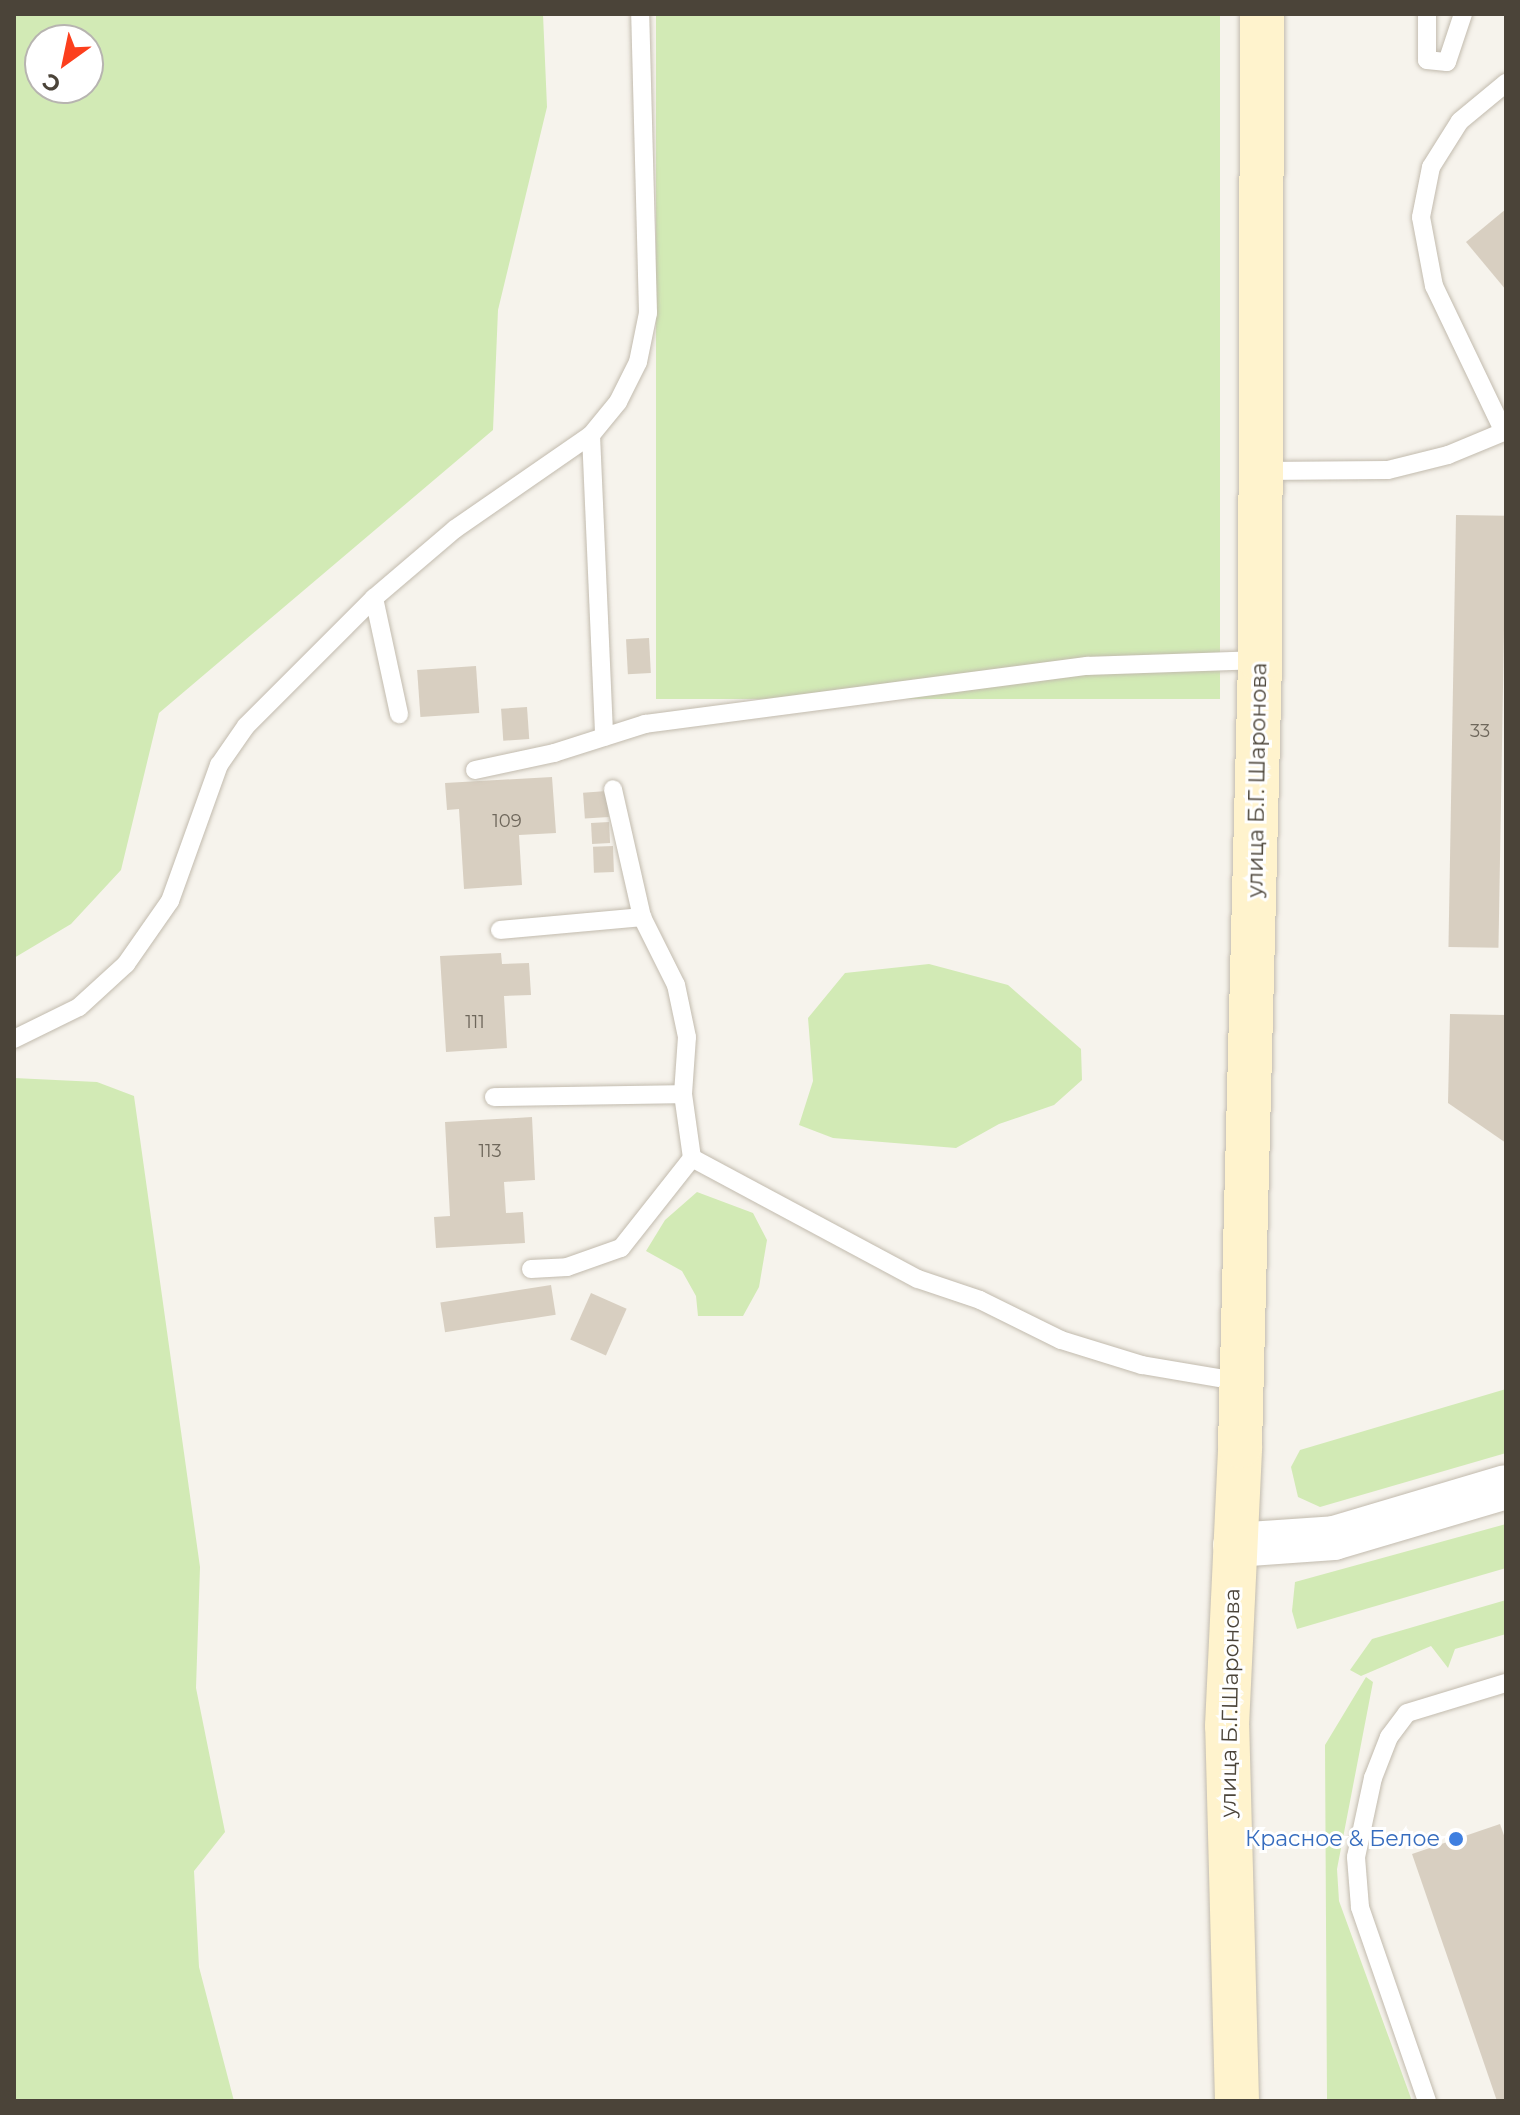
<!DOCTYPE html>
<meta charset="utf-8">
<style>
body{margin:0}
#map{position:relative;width:1520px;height:2115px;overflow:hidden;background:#f6f3ec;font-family:Montserrat,sans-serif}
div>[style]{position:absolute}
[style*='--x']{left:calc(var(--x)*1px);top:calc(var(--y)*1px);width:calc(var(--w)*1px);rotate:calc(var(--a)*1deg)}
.green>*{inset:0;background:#d2eab5;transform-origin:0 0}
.building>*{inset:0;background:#d8cfc1;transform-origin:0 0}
.roads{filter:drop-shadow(0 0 2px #c2bbae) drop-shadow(0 0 2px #c2bbae)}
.service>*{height:18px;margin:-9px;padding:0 9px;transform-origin:9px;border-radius:9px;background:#fff}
.tertiary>*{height:44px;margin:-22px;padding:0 22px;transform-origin:22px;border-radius:22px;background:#fff}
.secondary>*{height:44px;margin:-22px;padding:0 22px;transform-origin:22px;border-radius:22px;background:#fff3cd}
.dots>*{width:22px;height:22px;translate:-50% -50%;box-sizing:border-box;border:4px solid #fff;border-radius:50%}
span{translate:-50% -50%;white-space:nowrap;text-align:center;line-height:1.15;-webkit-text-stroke:6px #fff;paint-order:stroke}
.number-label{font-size:18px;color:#6e675b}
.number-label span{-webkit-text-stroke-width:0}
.street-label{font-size:22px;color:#4b4439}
.shop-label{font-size:22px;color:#366cbe}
.right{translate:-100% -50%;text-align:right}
.frame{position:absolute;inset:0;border:16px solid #4b4439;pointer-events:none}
.north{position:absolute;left:24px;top:24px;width:80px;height:80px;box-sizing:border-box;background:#fff;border:2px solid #b7b4b0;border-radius:50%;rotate:213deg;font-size:22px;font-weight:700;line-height:32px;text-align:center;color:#4b4439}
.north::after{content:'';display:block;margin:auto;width:28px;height:36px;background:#fc3f1d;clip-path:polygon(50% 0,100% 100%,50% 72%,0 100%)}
</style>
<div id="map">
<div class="green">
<i style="clip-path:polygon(evenodd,14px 14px,543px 14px,547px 107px,498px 310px,493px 430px,159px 713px,121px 870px,71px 924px,14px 958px,14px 14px,88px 40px,88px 88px,40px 88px,40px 40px,88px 40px)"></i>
<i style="left:656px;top:14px;width:564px;height:685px"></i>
<i style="clip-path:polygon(929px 964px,1008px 985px,1081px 1049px,1082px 1080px,1054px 1105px,999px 1124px,956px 1148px,833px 1138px,799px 1125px,813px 1081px,808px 1018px,845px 973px)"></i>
<i style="clip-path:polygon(14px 1078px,97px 1082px,134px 1096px,200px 1567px,196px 1688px,225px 1832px,194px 1871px,199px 1967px,234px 2101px,14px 2101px)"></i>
<i style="clip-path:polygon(697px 1192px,753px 1213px,767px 1240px,759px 1287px,743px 1316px,698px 1316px,696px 1296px,682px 1271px,646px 1251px,665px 1220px)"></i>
<i style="clip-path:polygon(1506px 1389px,1506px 1453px,1320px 1507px,1298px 1497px,1291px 1467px,1300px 1450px)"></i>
<i style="clip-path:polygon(1506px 1524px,1506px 1568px,1297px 1629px,1292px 1611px,1295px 1582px)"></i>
<i style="clip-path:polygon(1506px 1600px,1506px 1634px,1455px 1649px,1448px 1668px,1431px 1646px,1361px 1676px,1350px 1670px,1372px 1639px)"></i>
<i style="clip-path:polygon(1366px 1677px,1373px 1682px,1337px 1869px,1339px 1901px,1412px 2101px,1327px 2101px,1325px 1745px)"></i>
</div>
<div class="building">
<i style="clip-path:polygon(1506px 209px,1506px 290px,1466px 242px)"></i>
<i style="left:1456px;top:515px;width:50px;height:432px;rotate:1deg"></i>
<i style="left:649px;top:638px;width:35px;height:23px;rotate:87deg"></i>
<i style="left:476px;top:666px;width:47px;height:59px;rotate:86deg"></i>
<i style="left:527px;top:707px;width:32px;height:26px;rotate:86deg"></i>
<i style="clip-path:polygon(552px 777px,556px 833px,519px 835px,522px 885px,464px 889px,459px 809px,447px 810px,445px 783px)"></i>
<i style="left:607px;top:791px;width:26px;height:24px;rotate:86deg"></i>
<i style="left:609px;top:822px;width:21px;height:18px;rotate:87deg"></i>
<i style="left:613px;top:846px;width:26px;height:20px;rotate:88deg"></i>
<i style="clip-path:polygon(501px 953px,502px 964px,529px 963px,531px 995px,504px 996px,507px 1048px,446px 1052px,440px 956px)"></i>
<i style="clip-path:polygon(1450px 1014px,1506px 1015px,1506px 1143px,1448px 1103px)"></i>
<i style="clip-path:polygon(532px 1117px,535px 1180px,504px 1182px,506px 1213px,523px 1212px,525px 1243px,436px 1248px,434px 1217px,450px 1216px,445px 1122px)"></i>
<i style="left:551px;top:1285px;width:30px;height:112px;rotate:81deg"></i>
<i style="left:591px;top:1293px;width:39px;height:51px;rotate:24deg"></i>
<i style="clip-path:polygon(1500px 1824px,1506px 1841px,1506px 2101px,1497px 2101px,1412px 1854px)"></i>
</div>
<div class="roads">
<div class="service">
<i style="--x:1427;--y:14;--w:46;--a:90"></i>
<i style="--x:1427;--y:60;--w:20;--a:6"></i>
<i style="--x:1447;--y:62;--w:51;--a:-71.6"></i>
<i style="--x:1504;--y:432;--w:162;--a:-115.6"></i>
<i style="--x:1434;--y:286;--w:70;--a:-100.7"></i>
<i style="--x:1421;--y:217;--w:51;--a:-78.7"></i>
<i style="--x:1431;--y:167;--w:54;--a:-57.8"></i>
<i style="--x:1460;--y:121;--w:60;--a:-39.6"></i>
<i style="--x:591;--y:435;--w:302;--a:87.5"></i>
<i style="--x:1261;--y:471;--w:127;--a:-0.5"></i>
<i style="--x:1388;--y:470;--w:62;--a:-14"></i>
<i style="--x:1448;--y:455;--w:63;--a:-22.5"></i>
<i style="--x:374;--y:598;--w:119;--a:77.8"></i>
<i style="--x:475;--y:770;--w:81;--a:-12.1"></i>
<i style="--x:554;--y:753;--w:96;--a:-17.7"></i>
<i style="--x:645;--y:724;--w:446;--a:-7.5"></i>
<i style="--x:1087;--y:666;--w:173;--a:-2"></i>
<i style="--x:500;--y:930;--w:143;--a:-5.2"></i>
<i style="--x:14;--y:1039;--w:72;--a:-26.2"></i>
<i style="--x:79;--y:1007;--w:64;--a:-42.5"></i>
<i style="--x:126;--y:964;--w:77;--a:-55.1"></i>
<i style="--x:170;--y:901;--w:145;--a:-70.2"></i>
<i style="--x:219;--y:765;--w:47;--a:-55.3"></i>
<i style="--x:246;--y:726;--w:181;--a:-45"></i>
<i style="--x:374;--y:598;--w:106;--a:-40.4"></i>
<i style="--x:455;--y:529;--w:165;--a:-34.7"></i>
<i style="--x:591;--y:435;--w:43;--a:-50.7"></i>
<i style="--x:618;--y:402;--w:45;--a:-63.4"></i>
<i style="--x:638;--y:362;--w:50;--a:-78.5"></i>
<i style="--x:648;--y:313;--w:299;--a:-91.5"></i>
<i style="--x:494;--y:1097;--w:189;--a:-0.9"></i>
<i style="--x:692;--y:1158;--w:256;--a:28.2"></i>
<i style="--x:918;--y:1279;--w:65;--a:18.7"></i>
<i style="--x:980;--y:1300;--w:90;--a:26.3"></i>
<i style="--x:1061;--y:1340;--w:85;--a:17.2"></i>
<i style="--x:1142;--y:1365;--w:101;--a:9.6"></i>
<i style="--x:531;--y:1269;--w:36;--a:-3"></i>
<i style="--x:567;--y:1267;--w:57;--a:-19.4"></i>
<i style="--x:621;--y:1248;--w:115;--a:-51.7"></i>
<i style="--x:692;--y:1158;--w:65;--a:-98"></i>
<i style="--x:683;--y:1094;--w:57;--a:-86"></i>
<i style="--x:687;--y:1037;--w:53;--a:-101.9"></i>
<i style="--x:676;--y:985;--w:76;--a:-116.6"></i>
<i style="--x:642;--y:917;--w:131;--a:-102.8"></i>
<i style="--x:1427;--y:2101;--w:205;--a:-109.1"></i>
<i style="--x:1360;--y:1907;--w:50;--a:-94.6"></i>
<i style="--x:1356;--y:1857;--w:81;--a:-77.9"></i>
<i style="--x:1373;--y:1778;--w:44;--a:-68.7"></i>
<i style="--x:1389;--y:1737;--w:30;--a:-53"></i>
<i style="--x:1407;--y:1713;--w:103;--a:-16.9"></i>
</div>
<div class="tertiary">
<i style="--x:1235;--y:1545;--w:99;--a:-4"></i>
<i style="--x:1334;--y:1538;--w:179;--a:-16.5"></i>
</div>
<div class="secondary">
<i style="--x:1237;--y:2101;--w:375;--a:-91.5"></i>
<i style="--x:1227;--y:1726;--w:280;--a:-87.3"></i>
<i style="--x:1240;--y:1446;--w:786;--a:-88.54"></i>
<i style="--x:1260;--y:660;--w:646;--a:-89.82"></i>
</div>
</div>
<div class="dots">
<i style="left:1456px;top:1839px;background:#3f7fe0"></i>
</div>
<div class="number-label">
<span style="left:1480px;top:731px">33</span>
<span style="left:507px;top:821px">109</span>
<span style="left:475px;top:1022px">111</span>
<span style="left:490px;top:1151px">113</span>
</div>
<div class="street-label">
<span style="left:1257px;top:780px;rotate:-89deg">улица Б.Г. Шаронова</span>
<span style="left:1230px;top:1703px;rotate:-89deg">улица Б.Г.Шаронова</span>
</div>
<div class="shop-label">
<span class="right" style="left:1440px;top:1839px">Красное &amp; Белое</span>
</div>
<div class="frame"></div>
<div class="north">С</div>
</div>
